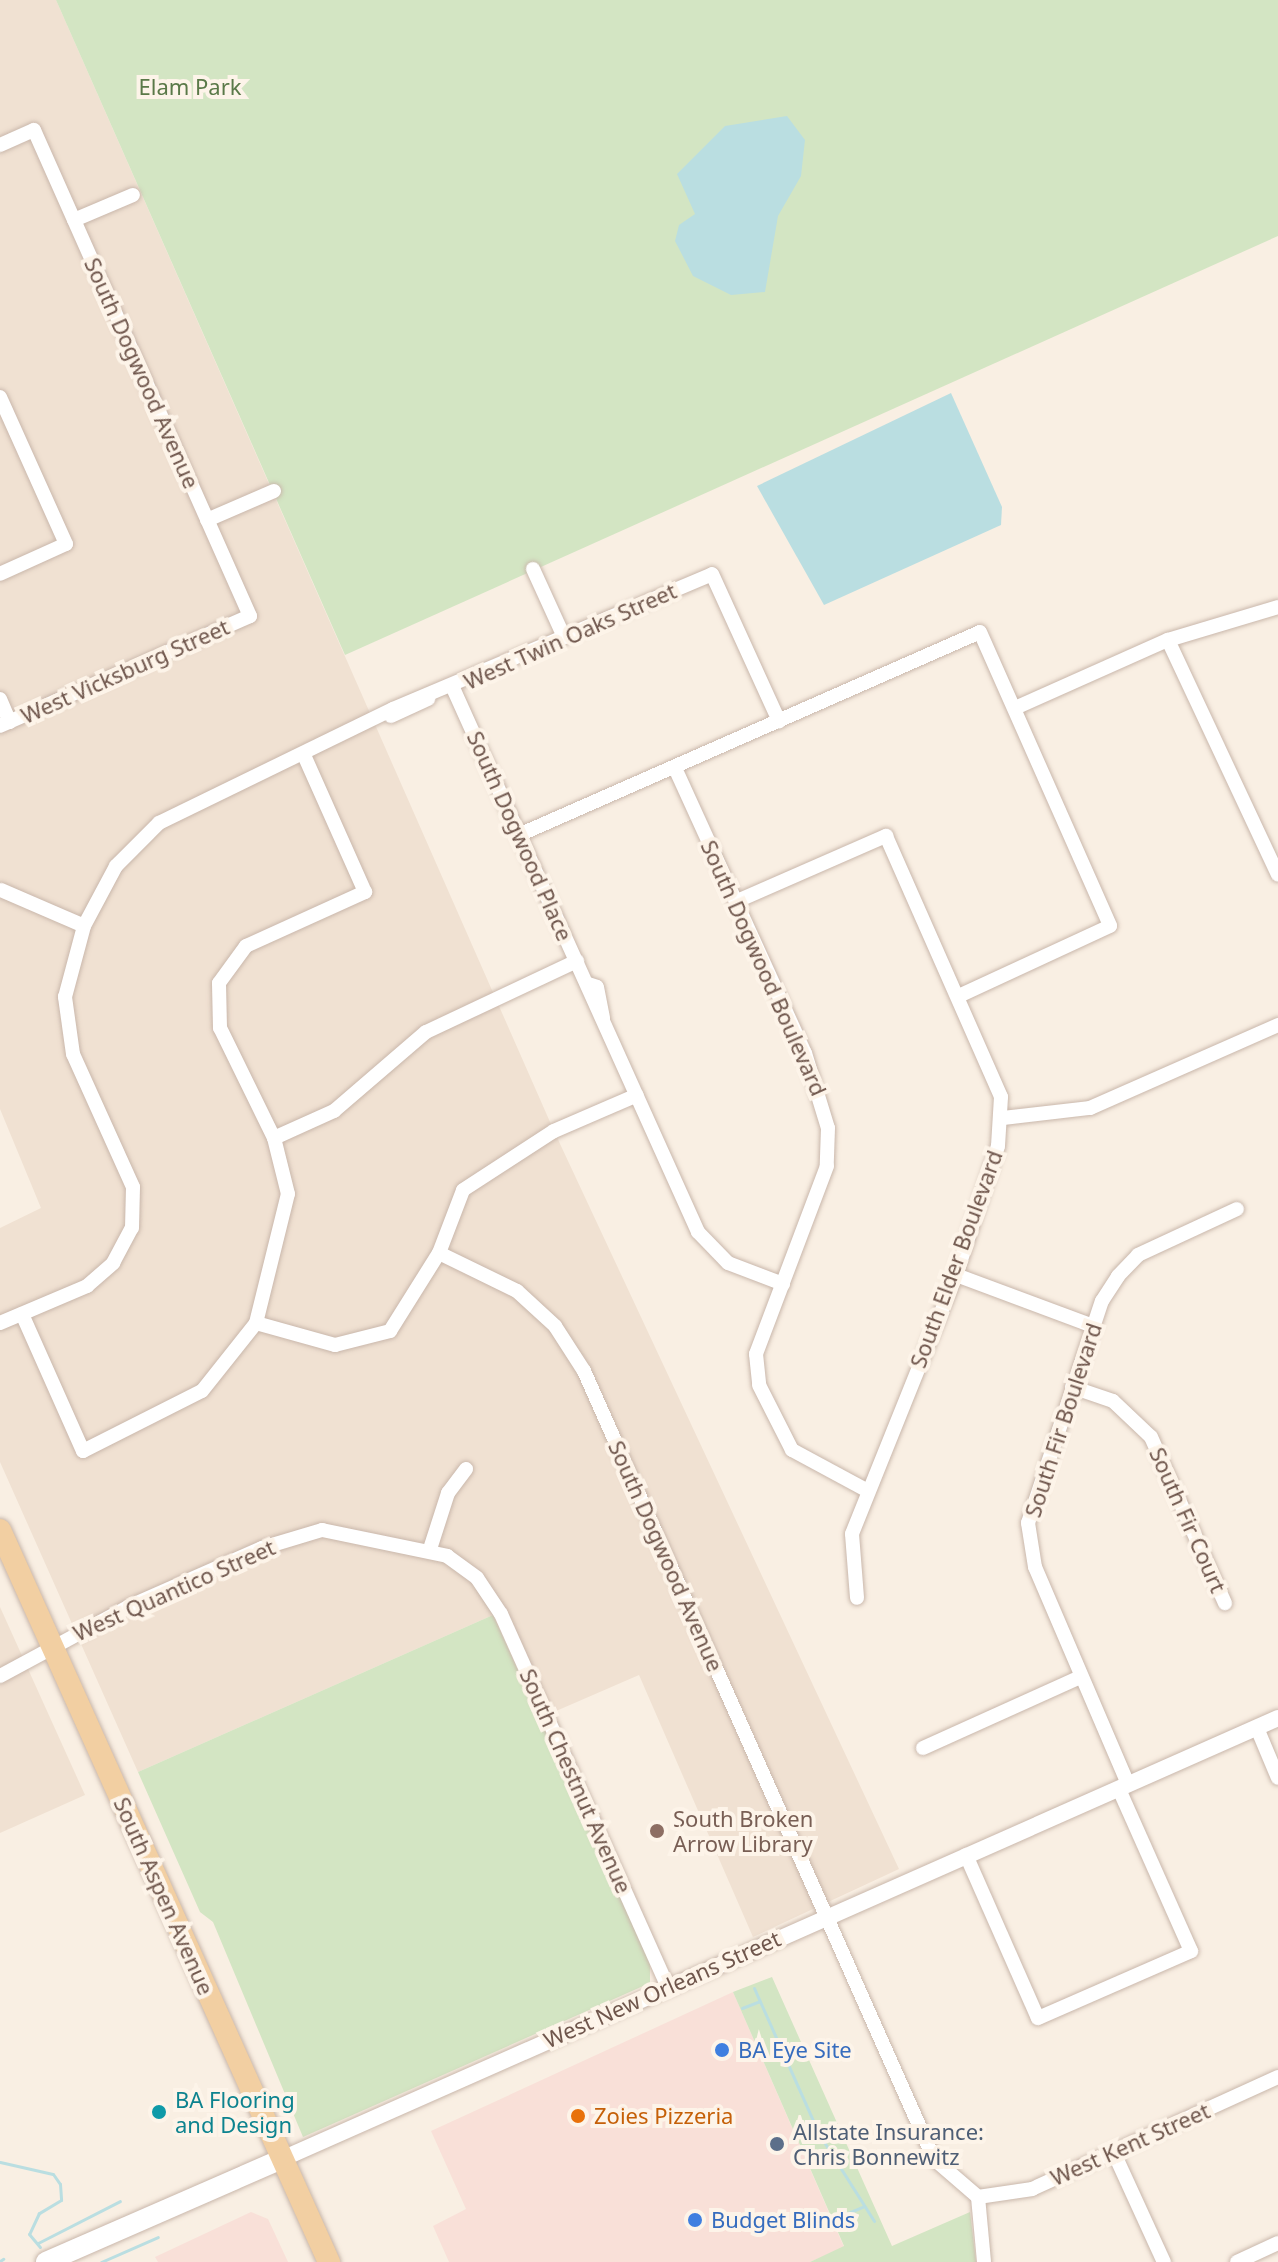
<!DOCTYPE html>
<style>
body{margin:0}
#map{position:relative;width:1278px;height:2262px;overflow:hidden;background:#f9efe3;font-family:"Noto Sans",sans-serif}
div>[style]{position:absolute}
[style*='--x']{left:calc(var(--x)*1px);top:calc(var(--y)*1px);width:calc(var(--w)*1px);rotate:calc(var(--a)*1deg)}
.residential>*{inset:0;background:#f0e1d2}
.commercial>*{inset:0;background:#f9e0d8}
.green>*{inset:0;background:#d3e5c3}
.water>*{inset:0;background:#badee1}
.stream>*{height:3px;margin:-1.5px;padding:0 1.5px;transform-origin:1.5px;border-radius:1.5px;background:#badee1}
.roads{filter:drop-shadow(0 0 2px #c9b7ab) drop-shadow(0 0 2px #c9b7ab)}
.minor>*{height:14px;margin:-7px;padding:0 7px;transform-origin:7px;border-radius:7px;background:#fff}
.tertiary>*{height:16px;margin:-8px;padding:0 8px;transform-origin:8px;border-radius:8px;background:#fff}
.secondary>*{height:20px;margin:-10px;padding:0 10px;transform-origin:10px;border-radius:10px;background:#fff}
.primary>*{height:22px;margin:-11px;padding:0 11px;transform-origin:11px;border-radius:11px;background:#f2cfa2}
.dots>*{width:22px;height:22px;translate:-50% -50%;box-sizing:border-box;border:4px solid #fdf4e9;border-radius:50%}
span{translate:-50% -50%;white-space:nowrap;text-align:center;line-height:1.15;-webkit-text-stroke:8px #fdf4e9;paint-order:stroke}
.park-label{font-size:22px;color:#5a7948}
.street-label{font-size:22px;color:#6f564c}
.education-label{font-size:22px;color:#785e54}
.left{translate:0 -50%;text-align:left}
.shop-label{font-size:22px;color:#366cbe}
.culture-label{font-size:22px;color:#0d838f}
.food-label{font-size:22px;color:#c56008}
.service-label{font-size:22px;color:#4e5e75}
</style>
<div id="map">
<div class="residential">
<i style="clip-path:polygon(0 0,56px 0,554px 1131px,899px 1869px,753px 1937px,639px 1675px,540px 1718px,493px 1615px,138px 1772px,0 1462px,0 1228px,41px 1208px,0 1109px)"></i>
<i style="clip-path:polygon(0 1607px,85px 1795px,0 1833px)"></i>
</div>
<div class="commercial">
<i style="clip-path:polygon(733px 1992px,844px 2247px,810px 2262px,449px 2262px,433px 2226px,466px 2209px,431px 2131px)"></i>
<i style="clip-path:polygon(251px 2212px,268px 2219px,288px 2262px,158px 2262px,155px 2257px)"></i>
</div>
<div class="green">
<i style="clip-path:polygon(56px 0,1278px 0,1278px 236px,345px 655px)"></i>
<i style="clip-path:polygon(493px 1615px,650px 1962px,650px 1983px,303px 2137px,213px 1922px,200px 1912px,138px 1772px)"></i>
<i style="clip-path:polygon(772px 1977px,892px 2246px,970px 2212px,976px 2262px,810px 2262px,844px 2246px,733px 1992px)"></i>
</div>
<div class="water">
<i style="clip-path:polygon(787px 116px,805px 140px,801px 176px,778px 216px,765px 292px,731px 295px,693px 276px,675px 241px,679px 225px,695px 214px,677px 174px,725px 126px)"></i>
<i style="clip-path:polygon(951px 393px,1002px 507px,1001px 525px,824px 605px,757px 486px)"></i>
</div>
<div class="stream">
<i style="--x:754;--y:1988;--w:160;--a:66"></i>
<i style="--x:819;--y:2134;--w:103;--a:57.7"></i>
<i style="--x:742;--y:2008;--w:19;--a:-21"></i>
<i style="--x:0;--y:2162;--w:54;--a:12.8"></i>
<i style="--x:53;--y:2174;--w:12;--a:55"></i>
<i style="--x:60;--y:2184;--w:16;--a:86"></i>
<i style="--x:61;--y:2200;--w:26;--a:149"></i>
<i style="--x:39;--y:2213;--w:23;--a:115"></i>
<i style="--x:29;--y:2234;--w:17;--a:50"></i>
<i style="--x:836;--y:2218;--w:30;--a:-23"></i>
<i style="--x:38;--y:2243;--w:92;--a:-27.1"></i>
<i style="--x:0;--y:2261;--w:4;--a:-34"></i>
<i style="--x:101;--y:2262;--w:62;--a:-23.7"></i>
</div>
<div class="roads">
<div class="minor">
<i style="--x:0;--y:145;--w:37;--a:-24"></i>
<i style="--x:34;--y:130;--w:532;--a:66.04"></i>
<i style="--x:250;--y:616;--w:273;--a:156.3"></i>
<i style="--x:74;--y:220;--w:64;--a:-23"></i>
<i style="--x:0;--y:397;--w:161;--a:65.8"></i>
<i style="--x:66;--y:544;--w:72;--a:155.6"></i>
<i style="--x:207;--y:520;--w:73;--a:-23.4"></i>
<i style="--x:533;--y:569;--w:75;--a:65.5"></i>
<i style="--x:1168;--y:640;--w:259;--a:64.9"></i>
<i style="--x:453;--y:688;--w:597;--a:65.75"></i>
<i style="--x:698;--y:1232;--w:43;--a:45.9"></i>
<i style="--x:728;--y:1263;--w:59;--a:20.9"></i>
<i style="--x:0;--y:699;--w:25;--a:67"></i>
<i style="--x:1015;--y:708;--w:167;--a:-24"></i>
<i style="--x:1168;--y:640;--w:115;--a:-16.7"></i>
<i style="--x:391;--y:716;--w:41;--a:-24.7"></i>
<i style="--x:675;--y:768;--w:313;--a:65.5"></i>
<i style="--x:805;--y:1053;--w:78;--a:73"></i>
<i style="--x:828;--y:1128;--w:38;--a:92"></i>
<i style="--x:827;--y:1166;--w:201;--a:110.7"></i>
<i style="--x:756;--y:1354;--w:31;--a:84"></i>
<i style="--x:759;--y:1385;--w:73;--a:63.1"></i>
<i style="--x:792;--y:1450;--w:86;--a:28.3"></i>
<i style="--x:521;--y:834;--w:501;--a:-23.75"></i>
<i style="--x:980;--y:632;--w:321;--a:66.1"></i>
<i style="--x:1110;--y:926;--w:164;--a:155.2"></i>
<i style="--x:1;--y:890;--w:90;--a:23.4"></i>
<i style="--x:737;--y:901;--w:163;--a:-23.6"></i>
<i style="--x:886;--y:836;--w:285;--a:66.2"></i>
<i style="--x:1001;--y:1097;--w:49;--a:93.5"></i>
<i style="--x:998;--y:1146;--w:136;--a:108"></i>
<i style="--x:956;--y:1275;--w:279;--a:111.9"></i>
<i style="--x:852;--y:1534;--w:64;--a:85.5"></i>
<i style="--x:588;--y:984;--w:9;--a:18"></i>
<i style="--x:597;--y:987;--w:32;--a:79"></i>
<i style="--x:1003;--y:1118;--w:88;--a:-6.6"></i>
<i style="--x:1090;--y:1108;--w:206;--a:-23.8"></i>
<i style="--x:274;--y:1138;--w:66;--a:-24.2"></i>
<i style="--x:334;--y:1111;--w:121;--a:-40.7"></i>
<i style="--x:426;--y:1032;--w:167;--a:-25.2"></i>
<i style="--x:439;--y:1253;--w:87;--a:26"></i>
<i style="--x:517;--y:1291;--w:52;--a:42.6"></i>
<i style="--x:555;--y:1326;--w:54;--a:57.2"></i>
<i style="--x:584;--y:1371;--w:862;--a:66.05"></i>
<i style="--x:934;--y:2159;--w:58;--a:40.8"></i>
<i style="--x:978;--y:2197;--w:65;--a:84.7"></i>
<i style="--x:956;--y:1275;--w:146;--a:20.4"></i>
<i style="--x:22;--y:1314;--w:150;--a:66"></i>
<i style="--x:83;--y:1451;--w:133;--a:-26.8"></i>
<i style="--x:202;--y:1391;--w:87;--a:-51.5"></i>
<i style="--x:256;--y:1323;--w:133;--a:-76.1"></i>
<i style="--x:288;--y:1194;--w:58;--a:-104"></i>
<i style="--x:274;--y:1138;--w:123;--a:-116.1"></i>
<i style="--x:220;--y:1028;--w:45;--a:-91.3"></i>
<i style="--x:219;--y:983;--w:46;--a:-53.9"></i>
<i style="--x:246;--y:946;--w:131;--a:-24.4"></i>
<i style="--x:365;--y:892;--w:148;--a:-114"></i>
<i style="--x:0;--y:1323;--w:95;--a:-23"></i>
<i style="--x:87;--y:1286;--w:35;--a:-41"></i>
<i style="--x:113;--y:1263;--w:40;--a:-62"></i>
<i style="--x:132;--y:1228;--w:41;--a:-88.6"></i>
<i style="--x:133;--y:1187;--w:146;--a:-114.3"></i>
<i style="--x:73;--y:1054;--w:58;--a:-98"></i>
<i style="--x:65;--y:997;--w:73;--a:-75"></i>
<i style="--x:84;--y:926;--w:68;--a:-61.9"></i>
<i style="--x:116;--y:866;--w:61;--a:-45"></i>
<i style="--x:159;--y:823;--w:260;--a:-26"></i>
<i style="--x:393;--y:709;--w:346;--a:-22.9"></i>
<i style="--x:712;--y:574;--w:162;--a:65.5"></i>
<i style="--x:256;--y:1323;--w:82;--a:15.6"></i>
<i style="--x:335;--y:1345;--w:57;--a:-14.3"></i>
<i style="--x:390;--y:1331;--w:92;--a:-57.9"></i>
<i style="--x:439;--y:1253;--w:67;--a:-69.1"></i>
<i style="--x:463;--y:1190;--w:108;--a:-33"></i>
<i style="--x:554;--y:1131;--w:90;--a:-23.4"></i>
<i style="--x:1072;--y:1387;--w:43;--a:18.9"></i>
<i style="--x:1113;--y:1401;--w:52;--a:43.5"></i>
<i style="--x:1151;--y:1437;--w:182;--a:66"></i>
<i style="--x:430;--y:1549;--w:59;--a:-72.2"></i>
<i style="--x:448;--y:1493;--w:30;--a:-53"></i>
<i style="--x:0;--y:1676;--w:145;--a:-28.3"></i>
<i style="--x:128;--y:1607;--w:146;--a:-23.8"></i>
<i style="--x:262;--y:1548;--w:63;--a:-16.7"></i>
<i style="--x:322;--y:1530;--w:128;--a:11.7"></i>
<i style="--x:447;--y:1556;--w:37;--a:36"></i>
<i style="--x:477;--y:1578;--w:43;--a:56.3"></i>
<i style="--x:501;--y:1614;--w:410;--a:65.9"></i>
<i style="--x:1257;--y:1728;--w:54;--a:67.2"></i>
<i style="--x:923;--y:1748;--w:172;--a:-24.3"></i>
<i style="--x:1128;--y:1784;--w:236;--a:-113.2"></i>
<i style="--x:1035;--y:1567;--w:45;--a:-99"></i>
<i style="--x:1028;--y:1523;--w:234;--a:-71.6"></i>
<i style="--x:1102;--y:1301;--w:30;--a:-57"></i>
<i style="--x:1118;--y:1276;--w:29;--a:-46"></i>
<i style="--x:1138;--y:1255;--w:109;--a:-24.9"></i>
<i style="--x:966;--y:1855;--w:178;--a:66.2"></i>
<i style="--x:1038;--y:2018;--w:167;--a:-23.6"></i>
<i style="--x:1191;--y:1951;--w:177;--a:-114"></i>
<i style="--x:1114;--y:2153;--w:120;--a:65.4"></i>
<i style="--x:978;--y:2197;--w:55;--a:-8.4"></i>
<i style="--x:1032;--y:2189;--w:270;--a:-24.5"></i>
<i style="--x:1237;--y:2262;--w:45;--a:-24.9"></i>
</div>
<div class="tertiary">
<i style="--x:282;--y:2159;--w:1089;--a:-23.88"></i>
</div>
<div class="secondary">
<i style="--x:46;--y:2262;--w:257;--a:-23.6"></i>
</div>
<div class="primary">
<i style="--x:0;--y:1530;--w:803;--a:65.8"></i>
</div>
</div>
<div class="dots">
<i style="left:657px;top:1831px;background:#8d6e63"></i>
<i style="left:722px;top:2050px;background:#3f7fe0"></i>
<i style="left:159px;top:2112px;background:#0f9aa8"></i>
<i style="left:578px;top:2116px;background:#e8710a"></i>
<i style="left:777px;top:2144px;background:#5c6f8a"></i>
<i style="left:695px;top:2220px;background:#3f7fe0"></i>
</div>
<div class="park-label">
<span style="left:190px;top:87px">Elam Park</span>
</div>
<div class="street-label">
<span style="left:142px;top:373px;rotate:66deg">South Dogwood Avenue</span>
<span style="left:570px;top:636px;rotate:-24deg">West Twin Oaks Street</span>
<span style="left:125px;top:671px;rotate:-24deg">West Vicksburg Street</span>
<span style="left:520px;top:836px;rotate:66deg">South Dogwood Place</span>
<span style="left:764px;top:968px;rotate:66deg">South Dogwood Boulevard</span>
<span style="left:956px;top:1259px;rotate:-70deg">South Elder Boulevard</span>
<span style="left:1063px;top:1420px;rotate:-72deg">South Fir Boulevard</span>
<span style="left:1188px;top:1520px;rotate:66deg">South Fir Court</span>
<span style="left:666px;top:1556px;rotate:66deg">South Dogwood Avenue</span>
<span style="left:174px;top:1590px;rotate:-24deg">West Quantico Street</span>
<span style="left:576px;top:1781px;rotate:66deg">South Chestnut Avenue</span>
<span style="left:164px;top:1896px;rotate:66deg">South Aspen Avenue</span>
<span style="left:662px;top:1989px;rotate:-24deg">West New Orleans Street</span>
<span style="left:1130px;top:2144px;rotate:-24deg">West Kent Street</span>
</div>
<div class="education-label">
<span class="left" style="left:673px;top:1831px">South Broken<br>Arrow Library</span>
</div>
<div class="shop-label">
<span class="left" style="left:738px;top:2050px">BA Eye Site</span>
<span class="left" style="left:711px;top:2220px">Budget Blinds</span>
</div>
<div class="culture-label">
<span class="left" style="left:175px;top:2112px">BA Flooring<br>and Design</span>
</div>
<div class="food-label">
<span class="left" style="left:594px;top:2116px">Zoies Pizzeria</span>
</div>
<div class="service-label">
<span class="left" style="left:793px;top:2144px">Allstate Insurance:<br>Chris Bonnewitz</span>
</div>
</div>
